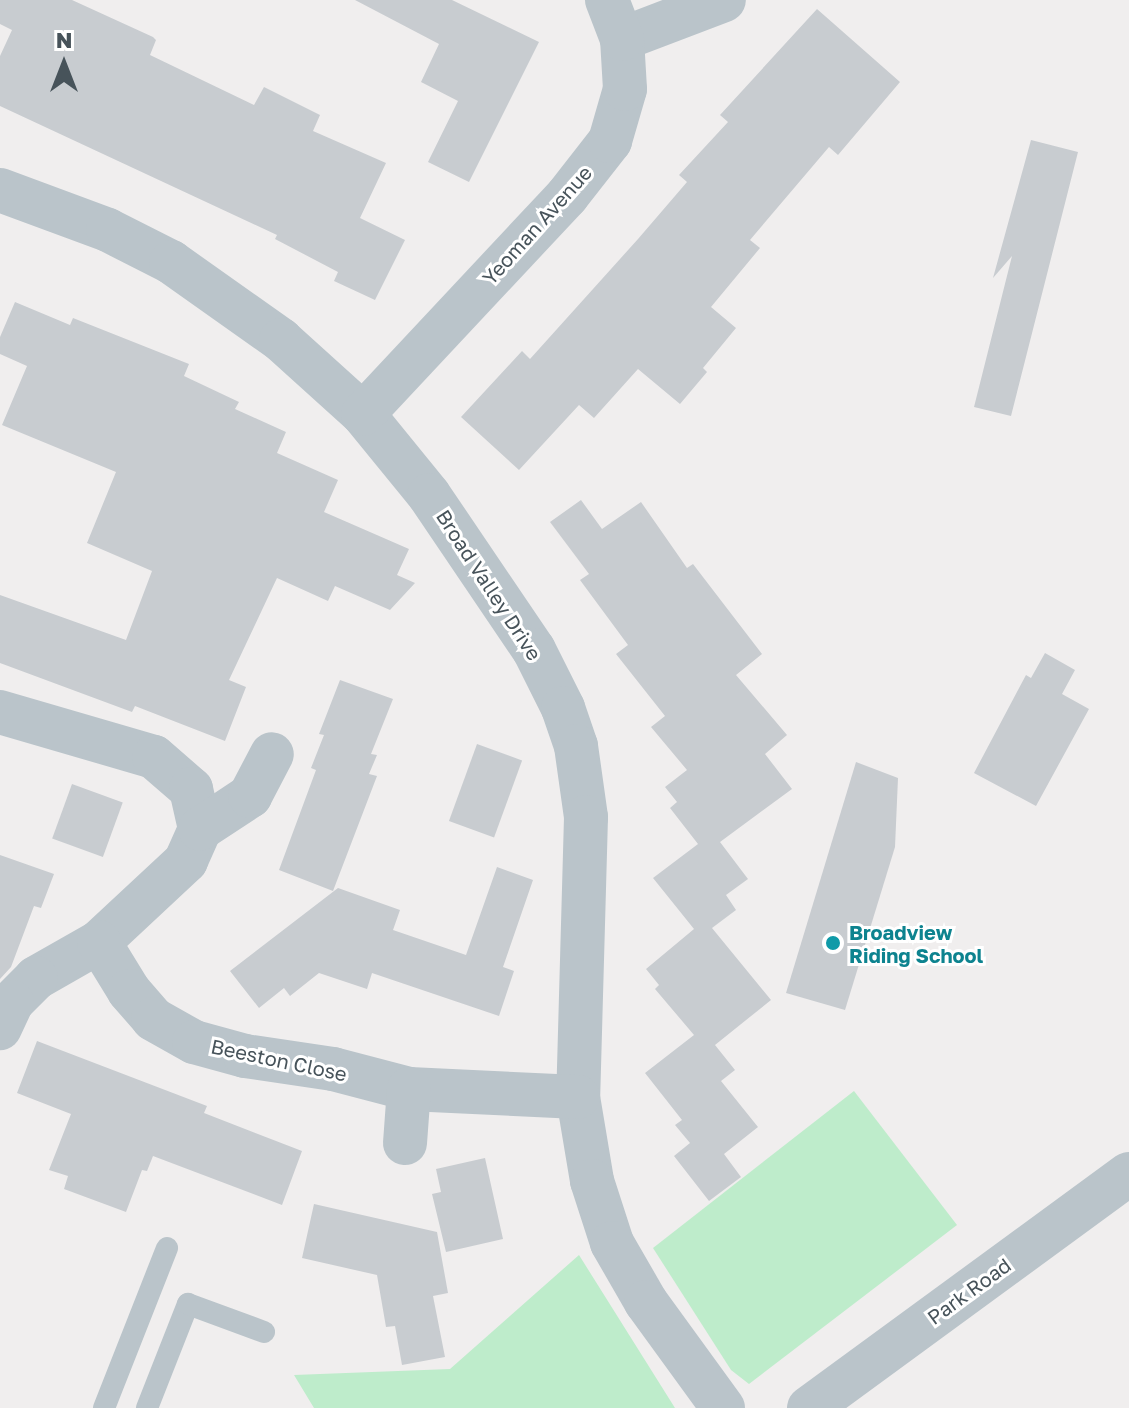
<!DOCTYPE html>
<style>
body{margin:0}
#map{position:relative;width:1129px;height:1408px;overflow:hidden;background:#f0eeee;font-family:"Golos Text",sans-serif}
div>[style]{position:absolute}
[style*='--x']{left:calc(var(--x)*1px);top:calc(var(--y)*1px);width:calc(var(--w)*1px);rotate:calc(var(--a)*1deg)}
.green>*{inset:0;background:#beeccb}
.building>*{inset:0;background:#c8ccd0;transform-origin:0 0}
.service>*{height:22px;margin:-11px;padding:0 11px;transform-origin:11px;border-radius:11px;background:#bac4ca}
.minor>*{height:44px;margin:-22px;padding:0 22px;transform-origin:22px;border-radius:22px;background:#bac4ca}
.dots>*{width:22px;height:22px;translate:-50% -50%;box-sizing:border-box;border:4px solid #fff;border-radius:50%}
span{translate:-50% -50%;white-space:nowrap;text-align:center;line-height:1.15;-webkit-text-stroke:6px #fff;paint-order:stroke}
.street-label{font-size:20px;color:#47535a}
.culture-label{font-size:20px;color:#0d838f;font-weight:700}
.left{translate:0 -50%;text-align:left}
.north{position:absolute;left:24px;top:24px;width:80px;height:80px;-webkit-text-stroke:6px #fff;paint-order:stroke;rotate:0deg;font-size:22px;font-weight:700;line-height:32px;text-align:center;color:#47535a}
.north::after{content:'';display:block;margin:auto;width:28px;height:36px;background:#47535a;clip-path:polygon(50% 0,100% 100%,50% 72%,0 100%)}
</style>
<div id="map">
<div class="green">
<i style="clip-path:polygon(854px 1091px,957px 1225px,749px 1384px,731px 1370px,653px 1248px)"></i>
<i style="clip-path:polygon(579px 1255px,675px 1408px,314px 1408px,294px 1375px,450px 1369px)"></i>
</div>
<div class="building">
<i style="clip-path:polygon(0 0,72px 0,153px 37px,156px 40px,150px 55px,254px 105px,264px 87px,320px 115px,313px 131px,386px 163px,360px 218px,405px 240px,375px 300px,334px 281px,338px 272px,275px 239px,277px 235px,0 106px,0 56px,12px 30px,0 24px)"></i>
<i style="clip-path:polygon(355px 0,452px 0,539px 42px,469px 182px,428px 162px,458px 101px,421px 82px,439px 44px)"></i>
<i style="clip-path:polygon(817px 9px,900px 82px,838px 155px,829px 147px,750px 240px,760px 248px,711px 307px,736px 328px,703px 368px,707px 372px,680px 404px,638px 369px,594px 418px,579px 405px,519px 470px,461px 417px,522px 351px,530px 359px,638px 239px,687px 182px,679px 175px,728px 122px,720px 115px)"></i>
<i style="clip-path:polygon(1031px 140px,1078px 152px,1011px 416px,974px 407px,1012px 256px,993px 278px)"></i>
<i style="clip-path:polygon(15px 302px,70px 325px,73px 318px,189px 364px,184px 376px,239px 402px,235px 409px,286px 432px,277px 453px,338px 480px,324px 512px,409px 549px,397px 575px,415px 583px,390px 610px,335px 586px,328px 601px,277px 578px,229px 680px,246px 687px,225px 741px,135px 706px,132px 712px,0 663px,0 595px,126px 640px,152px 571px,87px 543px,116px 472px,2px 425px,27px 366px,0 354px,0 337px)"></i>
<i style="clip-path:polygon(581px 500px,602px 529px,641px 502px,687px 568px,693px 564px,762px 654px,736px 675px,787px 735px,765px 754px,792px 789px,720px 842px,748px 879px,726px 895px,736px 910px,712px 928px,771px 1000px,715px 1045px,735px 1070px,721px 1081px,758px 1127px,724px 1154px,741px 1177px,709px 1201px,674px 1156px,690px 1143px,675px 1125px,682px 1120px,645px 1073px,694px 1035px,655px 989px,659px 985px,646px 969px,694px 929px,653px 878px,698px 844px,670px 808px,677px 802px,665px 787px,687px 770px,651px 727px,665px 716px,616px 654px,628px 645px,580px 580px,589px 574px,550px 522px)"></i>
<i style="clip-path:polygon(1045px 653px,1075px 670px,1062px 694px,1089px 709px,1036px 806px,974px 773px,1026px 675px,1031px 678px)"></i>
<i style="clip-path:polygon(340px 680px,393px 699px,371px 754px,377px 755px,369px 774px,377px 776px,333px 891px,279px 870px,316px 770px,311px 768px,324px 735px,319px 734px)"></i>
<i style="left:477px;top:744px;width:48px;height:82px;rotate:20deg"></i>
<i style="clip-path:polygon(856px 762px,898px 778px,895px 847px,845px 1010px,786px 993px)"></i>
<i style="left:72px;top:784px;width:54px;height:58px;rotate:20deg"></i>
<i style="clip-path:polygon(0 855px,54px 874px,41px 908px,34px 906px,11px 967px,0 979px)"></i>
<i style="clip-path:polygon(497px 867px,533px 880px,503px 967px,514px 971px,499px 1016px,372px 973px,367px 989px,319px 973px,290px 996px,284px 988px,259px 1008px,230px 971px,338px 888px,400px 910px,393px 930px,466px 955px)"></i>
<i style="clip-path:polygon(37px 1041px,207px 1106px,204px 1113px,302px 1151px,282px 1205px,153px 1156px,147px 1171px,142px 1170px,126px 1212px,64px 1189px,68px 1176px,49px 1170px,71px 1114px,17px 1093px)"></i>
<i style="clip-path:polygon(485px 1158px,503px 1239px,446px 1252px,432px 1194px,441px 1192px,436px 1169px)"></i>
<i style="clip-path:polygon(314px 1204px,437px 1232px,448px 1293px,433px 1296px,445px 1357px,402px 1365px,395px 1326px,386px 1327px,377px 1275px,302px 1258px)"></i>
</div>
<div class="service">
<i style="--x:104;--y:1408;--w:172;--a:-68.5"></i>
<i style="--x:147;--y:1408;--w:112;--a:-68.5"></i>
<i style="--x:188;--y:1304;--w:81;--a:20.2"></i>
</div>
<div class="minor">
<i style="--x:622;--y:39;--w:109;--a:-20.9"></i>
<i style="--x:0;--y:190;--w:115;--a:20.3"></i>
<i style="--x:108;--y:230;--w:71;--a:26.9"></i>
<i style="--x:171;--y:262;--w:135;--a:35.3"></i>
<i style="--x:281;--y:340;--w:110;--a:42.1"></i>
<i style="--x:363;--y:414;--w:104;--a:50.8"></i>
<i style="--x:429;--y:495;--w:187;--a:55.9"></i>
<i style="--x:534;--y:650;--w:65;--a:63.4"></i>
<i style="--x:563;--y:708;--w:40;--a:71.1"></i>
<i style="--x:576;--y:746;--w:72;--a:82"></i>
<i style="--x:586;--y:817;--w:280;--a:91.6"></i>
<i style="--x:578;--y:1097;--w:85;--a:80.5"></i>
<i style="--x:592;--y:1181;--w:65;--a:72.1"></i>
<i style="--x:612;--y:1243;--w:68;--a:60"></i>
<i style="--x:646;--y:1302;--w:131;--a:54"></i>
<i style="--x:363;--y:414;--w:299;--a:-46.9"></i>
<i style="--x:567;--y:196;--w:70;--a:-52"></i>
<i style="--x:610;--y:141;--w:54;--a:-73.9"></i>
<i style="--x:625;--y:89;--w:50;--a:-93.4"></i>
<i style="--x:622;--y:39;--w:42;--a:-111"></i>
<i style="--x:0;--y:712;--w:160;--a:16.3"></i>
<i style="--x:154;--y:757;--w:49;--a:40.9"></i>
<i style="--x:191;--y:789;--w:41;--a:77.3"></i>
<i style="--x:200;--y:829;--w:35;--a:114"></i>
<i style="--x:186;--y:861;--w:119;--a:137"></i>
<i style="--x:99;--y:942;--w:73;--a:150.3"></i>
<i style="--x:36;--y:978;--w:34;--a:135"></i>
<i style="--x:12;--y:1002;--w:29;--a:115"></i>
<i style="--x:200;--y:829;--w:60;--a:-33.4"></i>
<i style="--x:250;--y:796;--w:47;--a:-62.4"></i>
<i style="--x:99;--y:942;--w:57;--a:58.5"></i>
<i style="--x:129;--y:991;--w:37;--a:49"></i>
<i style="--x:153;--y:1019;--w:47;--a:29.3"></i>
<i style="--x:194;--y:1042;--w:53;--a:15.4"></i>
<i style="--x:245;--y:1056;--w:89;--a:8.4"></i>
<i style="--x:333;--y:1069;--w:79;--a:14.7"></i>
<i style="--x:409;--y:1089;--w:169;--a:2.7"></i>
<i style="--x:405;--y:1143;--w:54;--a:-85.8"></i>
<i style="--x:809;--y:1408;--w:396;--a:-36.2"></i>
</div>
<div class="dots">
<i style="left:833px;top:943px;background:#0f9aa8"></i>
</div>
<div class="street-label">
<span style="left:537px;top:225px;rotate:-48deg">Yeoman Avenue</span>
<span style="left:489px;top:585px;rotate:57deg">Broad Valley Drive</span>
<span style="left:279px;top:1060px;rotate:12deg">Beeston Close</span>
<span style="left:969px;top:1291px;rotate:-36deg">Park Road</span>
</div>
<div class="culture-label">
<span class="left" style="left:849px;top:944px">Broadview<br>Riding School</span>
</div>
<div class="north">N</div>
</div>
